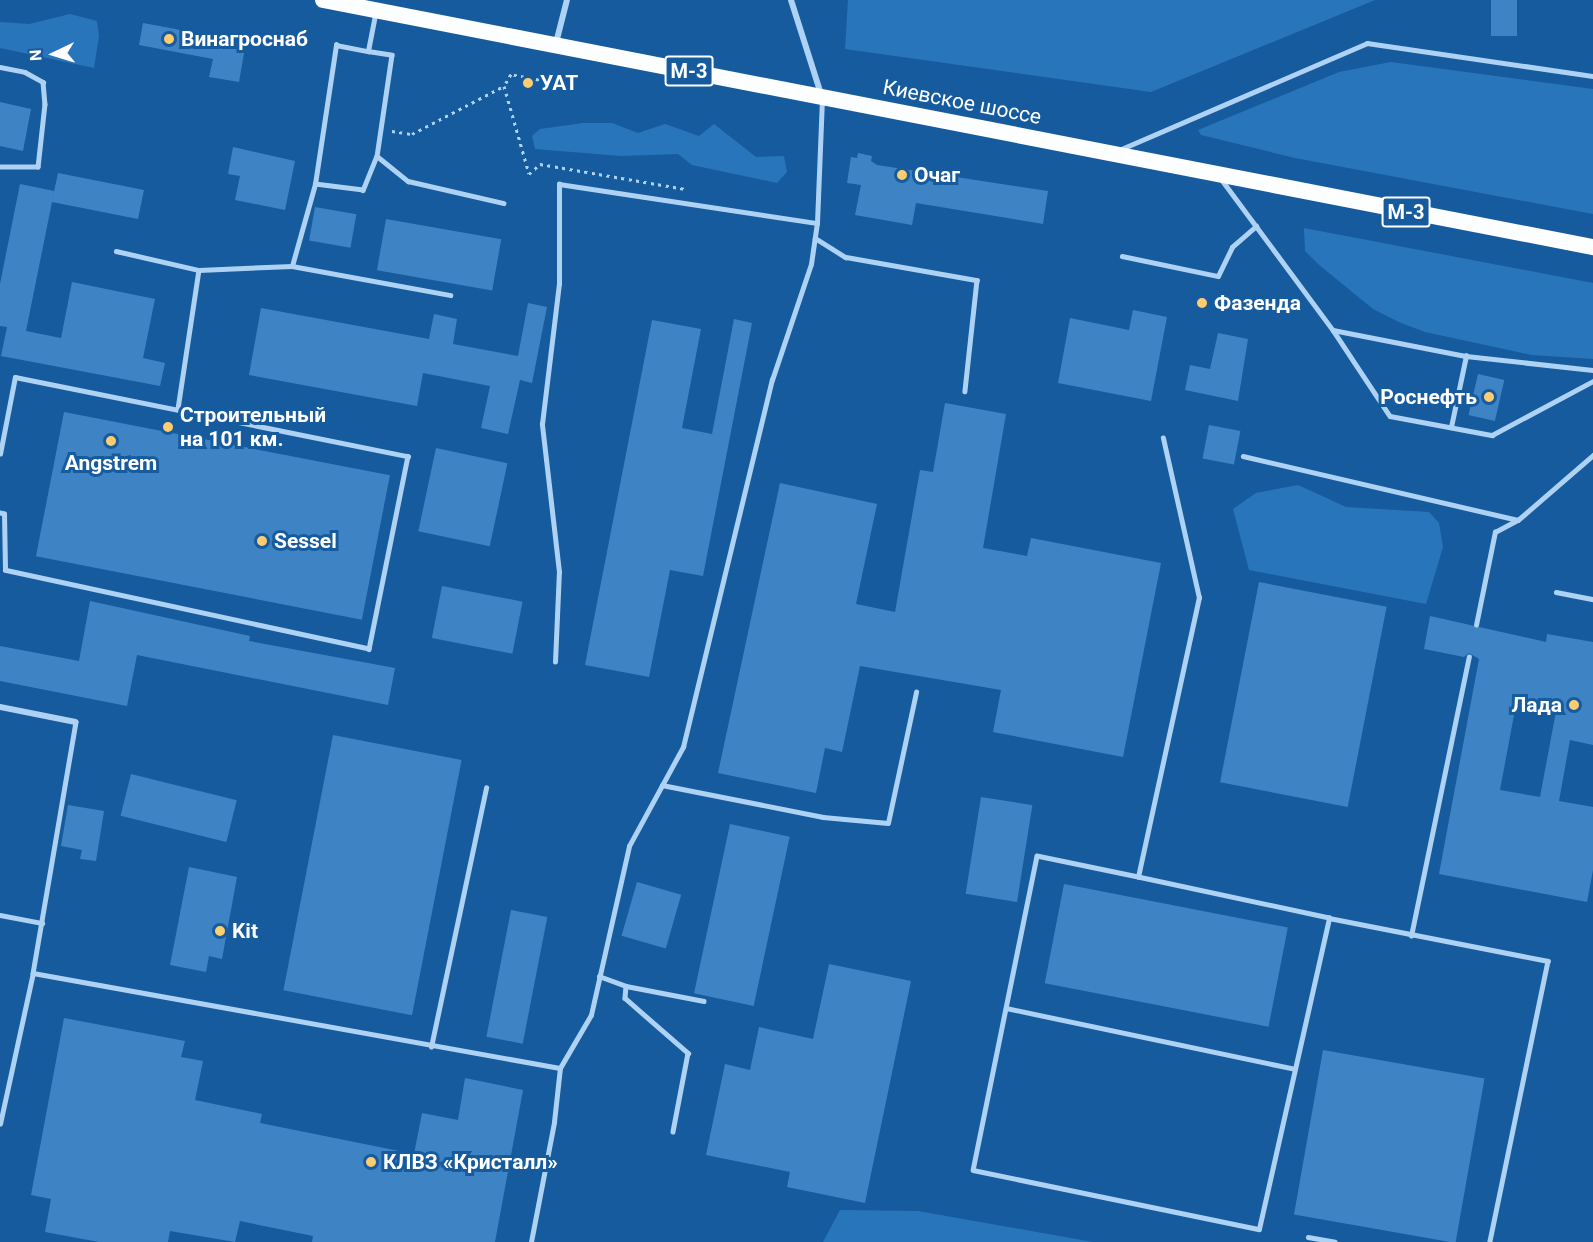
<!DOCTYPE html>
<meta charset="utf-8">
<style>
body{margin:0}
#map{position:relative;width:1593px;height:1242px;overflow:hidden;background:#165b9e;font-family:Roboto,sans-serif}
div>[style]{position:absolute}
[style*='--x']{left:calc(var(--x)*1px);top:calc(var(--y)*1px);width:calc(var(--w)*1px);rotate:calc(var(--a)*1deg)}
.green>*{inset:0;background:#2975bc}
.building>*{inset:0;background:#3e84c5;transform-origin:0 0}
.path>*{height:3px;margin-top:-1.5px;transform-origin:0;background:repeating-linear-gradient(90deg,#aed2f3 0 3px,transparent 0 7.5px)}
.service>*{height:4.5px;margin:-2.25px;padding:0 2.25px;transform-origin:2.25px;border-radius:2.25px;background:#aed2f3}
.minor>*{height:6px;margin:-3px;padding:0 3px;transform-origin:3px;border-radius:3px;background:#aed2f3}
.trunk>*{height:16px;margin:-8px;padding:0 8px;transform-origin:8px;border-radius:8px;background:#fcfeff}
.dots>*{width:16px;height:16px;translate:-50% -50%;box-sizing:border-box;border:3px solid #165b9e;border-radius:50%}
span{translate:-50% -50%;white-space:nowrap;text-align:center;line-height:1.15;-webkit-text-stroke:6px #165b9e;paint-order:stroke}
.shield-label span{padding:2px 4px;background:#165b9e;border:2px solid;border-radius:4px;-webkit-text-stroke-width:0}
.shield-label{font-size:20px;color:#fff;font-weight:700}
.poi-label{font-size:21px;color:#fff;font-weight:700}
.left{translate:0 -50%;text-align:left}
.right{translate:-100% -50%;text-align:right}
.street-label{font-size:21px;color:#fff}
.north{position:absolute;left:24px;top:24px;width:60px;height:60px;-webkit-text-stroke:4px #165b9e;paint-order:stroke;rotate:266deg;font-size:16px;font-weight:700;line-height:24px;text-align:center;color:#fff}
.north::after{content:'';display:block;margin:auto;width:21px;height:27px;background:#fff;clip-path:polygon(50% 0,100% 100%,50% 72%,0 100%)}
</style>
<div id="map">
<div class="green">
<i style="clip-path:polygon(848px 0,1375px 0,1151px 92px,845px 49px)"></i>
<i style="clip-path:polygon(70px 14px,97px 21px,99px 36px,94px 68px,0 48px,0 22px,29px 24px)"></i>
<i style="clip-path:polygon(1391px 62px,1593px 89px,1593px 214px,1295px 158px,1201px 135px,1198px 130px,1339px 72px)"></i>
<i style="clip-path:polygon(583px 123px,612px 123px,638px 133px,665px 124px,699px 136px,714px 124px,756px 157px,784px 156px,787px 172px,777px 183px,692px 165px,678px 154px,621px 156px,535px 149px,532px 136px,540px 129px)"></i>
<i style="clip-path:polygon(1304px 228px,1593px 283px,1593px 359px,1532px 355px,1425px 332px,1401px 323px,1373px 309px,1318px 264px,1305px 251px)"></i>
<i style="clip-path:polygon(1298px 485px,1346px 507px,1429px 512px,1439px 523px,1443px 547px,1426px 604px,1249px 570px,1233px 509px,1256px 493px)"></i>
<i style="clip-path:polygon(840px 1210px,918px 1211px,1093px 1242px,823px 1242px)"></i>
</div>
<div class="building">
<i style="left:1491px;top:0;width:26px;height:36px"></i>
<i style="clip-path:polygon(143px 23px,246px 42px,239px 82px,209px 77px,213px 59px,139px 45px)"></i>
<i style="clip-path:polygon(0 102px,31px 109px,23px 151px,0 146px)"></i>
<i style="clip-path:polygon(233px 147px,295px 161px,285px 210px,235px 200px,240px 176px,228px 174px)"></i>
<i style="clip-path:polygon(858px 153px,872px 156px,871px 161px,877px 165px,1048px 191px,1043px 224px,916px 203px,912px 225px,855px 215px,861px 185px,847px 183px,851px 157px,857px 158px)"></i>
<i style="clip-path:polygon(58px 173px,144px 190px,138px 219px,52px 202px,26px 331px,61px 338px,72px 282px,155px 299px,143px 358px,165px 363px,160px 386px,1px 356px,7px 327px,0 326px,0 284px,20px 184px,54px 191px,52px 201px)"></i>
<i style="left:315px;top:207px;width:42px;height:34px;rotate:10deg"></i>
<i style="left:386px;top:219px;width:117px;height:52px;rotate:10deg"></i>
<i style="clip-path:polygon(528px 303px,547px 307px,532px 383px,520px 380px,508px 434px,481px 428px,490px 386px,423px 373px,417px 406px,249px 375px,261px 308px,429px 339px,434px 314px,457px 319px,453px 344px,518px 356px)"></i>
<i style="clip-path:polygon(1133px 310px,1167px 317px,1151px 401px,1058px 383px,1070px 318px,1129px 330px)"></i>
<i style="clip-path:polygon(734px 319px,752px 323px,703px 576px,670px 570px,649px 677px,585px 665px,652px 320px,701px 329px,682px 428px,712px 434px)"></i>
<i style="clip-path:polygon(1218px 333px,1248px 339px,1238px 401px,1185px 390px,1190px 365px,1210px 369px)"></i>
<i style="left:1478px;top:374px;width:27px;height:42px;rotate:13deg"></i>
<i style="clip-path:polygon(945px 403px,1006px 414px,983px 548px,1027px 556px,1031px 538px,1161px 563px,1123px 757px,993px 732px,1001px 690px,860px 666px,842px 752px,825px 748px,816px 793px,718px 773px,780px 483px,877px 504px,856px 604px,895px 612px,920px 470px,933px 472px)"></i>
<i style="left:64px;top:412px;width:332px;height:147px;rotate:11deg"></i>
<i style="left:1209px;top:425px;width:32px;height:34px;rotate:11deg"></i>
<i style="left:436px;top:448px;width:73px;height:85px;rotate:12deg"></i>
<i style="left:1259px;top:582px;width:130px;height:204px;rotate:11deg"></i>
<i style="left:442px;top:586px;width:82px;height:53px;rotate:11deg"></i>
<i style="clip-path:polygon(90px 601px,250px 636px,249px 641px,395px 668px,388px 705px,137px 655px,127px 706px,0 681px,0 646px,79px 661px)"></i>
<i style="clip-path:polygon(evenodd,1430px 616px,1546px 642px,1547px 634px,1593px 642px,1593px 745px,1570px 740px,1559px 801px,1593px 807px,1593px 870px,1587px 902px,1439px 874px,1479px 659px,1469px 653px,1464px 657px,1424px 649px,1430px 616px,1517px 699px,1557px 706px,1540px 797px,1500px 790px,1517px 699px)"></i>
<i style="left:333px;top:735px;width:131px;height:260px;rotate:11deg"></i>
<i style="left:131px;top:774px;width:109px;height:43px;rotate:14deg"></i>
<i style="left:981px;top:797px;width:52px;height:98px;rotate:9deg"></i>
<i style="clip-path:polygon(68px 805px,104px 811px,96px 861px,80px 859px,82px 850px,61px 846px)"></i>
<i style="left:730px;top:824px;width:61px;height:173px;rotate:12deg"></i>
<i style="clip-path:polygon(189px 867px,237px 877px,222px 959px,209px 956px,206px 972px,170px 965px)"></i>
<i style="left:637px;top:882px;width:46px;height:56px;rotate:16deg"></i>
<i style="left:1064px;top:884px;width:228px;height:101px;rotate:11deg"></i>
<i style="left:511px;top:910px;width:37px;height:129px;rotate:11deg"></i>
<i style="clip-path:polygon(829px 964px,911px 981px,865px 1203px,787px 1187px,790px 1172px,706px 1155px,725px 1064px,750px 1070px,759px 1027px,813px 1039px)"></i>
<i style="clip-path:polygon(64px 1018px,185px 1041px,181px 1057px,203px 1061px,195px 1100px,262px 1114px,260px 1123px,414px 1154px,422px 1113px,458px 1120px,465px 1078px,523px 1090px,495px 1242px,312px 1242px,313px 1236px,240px 1221px,235px 1242px,170px 1231px,168px 1242px,99px 1242px,45px 1232px,51px 1199px,31px 1195px)"></i>
<i style="left:1323px;top:1050px;width:164px;height:167px;rotate:10deg"></i>
</div>
<div class="path">
<i style="--x:546;--y:81;--w:36;--a:-169"></i>
<i style="--x:511;--y:74;--w:14;--a:120"></i>
<i style="--x:504;--y:86;--w:91;--a:74.1"></i>
<i style="--x:529;--y:174;--w:15;--a:-42"></i>
<i style="--x:540;--y:164;--w:146;--a:9.8"></i>
<i style="--x:392;--y:131;--w:20;--a:9"></i>
<i style="--x:412;--y:134;--w:104;--a:-27.6"></i>
</div>
<div class="service">
<i style="--x:368;--y:51;--w:24;--a:9"></i>
<i style="--x:392;--y:55;--w:102;--a:98.4"></i>
<i style="--x:377;--y:156;--w:37;--a:112"></i>
<i style="--x:363;--y:190;--w:48;--a:-172.9"></i>
<i style="--x:315;--y:184;--w:141;--a:-81.4"></i>
<i style="--x:336;--y:45;--w:33;--a:11"></i>
<i style="--x:368;--y:51;--w:38;--a:-79"></i>
<i style="--x:0;--y:67;--w:25;--a:11"></i>
<i style="--x:25;--y:72;--w:21;--a:29"></i>
<i style="--x:43;--y:82;--w:22;--a:85"></i>
<i style="--x:45;--y:104;--w:63;--a:96.3"></i>
<i style="--x:38;--y:167;--w:38;--a:180"></i>
<i style="--x:1119;--y:150;--w:270;--a:-23.3"></i>
<i style="--x:1367;--y:43;--w:228;--a:8.3"></i>
<i style="--x:377;--y:156;--w:40;--a:39"></i>
<i style="--x:408;--y:181;--w:98;--a:13"></i>
<i style="--x:1222;--y:180;--w:187;--a:53.5"></i>
<i style="--x:1333;--y:330;--w:103;--a:56.5"></i>
<i style="--x:1390;--y:416;--w:104;--a:10.6"></i>
<i style="--x:1492;--y:435;--w:115;--a:-28.1"></i>
<i style="--x:815;--y:238;--w:36;--a:32"></i>
<i style="--x:846;--y:257;--w:133;--a:10"></i>
<i style="--x:977;--y:280;--w:112;--a:96.2"></i>
<i style="--x:116;--y:251;--w:85;--a:12.9"></i>
<i style="--x:199;--y:270;--w:141;--a:98.6"></i>
<i style="--x:1122;--y:256;--w:98;--a:11.8"></i>
<i style="--x:1218;--y:276;--w:32;--a:-64"></i>
<i style="--x:1232;--y:247;--w:32;--a:-41"></i>
<i style="--x:292;--y:266;--w:85;--a:-74.3"></i>
<i style="--x:199;--y:270;--w:93;--a:-2.5"></i>
<i style="--x:292;--y:266;--w:161;--a:10.4"></i>
<i style="--x:1333;--y:330;--w:136;--a:11.1"></i>
<i style="--x:1466;--y:356;--w:128;--a:6.3"></i>
<i style="--x:1451;--y:427;--w:73;--a:-78.1"></i>
<i style="--x:0;--y:454;--w:78;--a:-79"></i>
<i style="--x:15;--y:377;--w:401;--a:11.4"></i>
<i style="--x:408;--y:456;--w:197;--a:101.4"></i>
<i style="--x:369;--y:649;--w:372;--a:-167.8"></i>
<i style="--x:5;--y:570;--w:56;--a:-91"></i>
<i style="--x:4;--y:514;--w:4;--a:-166"></i>
<i style="--x:1243;--y:456;--w:282;--a:13.1"></i>
<i style="--x:1556;--y:592;--w:38;--a:11"></i>
<i style="--x:1476;--y:625;--w:95;--a:-78.5"></i>
<i style="--x:1495;--y:532;--w:26;--a:-28"></i>
<i style="--x:1518;--y:520;--w:99;--a:-40.9"></i>
<i style="--x:555;--y:662;--w:90;--a:-87.5"></i>
<i style="--x:559;--y:572;--w:149;--a:-96.6"></i>
<i style="--x:542;--y:424;--w:141;--a:-83.1"></i>
<i style="--x:559;--y:284;--w:100;--a:-90"></i>
<i style="--x:559;--y:184;--w:261;--a:8.6"></i>
<i style="--x:76;--y:722;--w:255;--a:99.7"></i>
<i style="--x:33;--y:973;--w:535;--a:10.22"></i>
<i style="--x:560;--y:1068;--w:61;--a:-59.7"></i>
<i style="--x:591;--y:1015;--w:173;--a:-77.3"></i>
<i style="--x:629;--y:846;--w:113;--a:-61.4"></i>
<i style="--x:683;--y:747;--w:378;--a:-76.4"></i>
<i style="--x:772;--y:380;--w:122;--a:-71.4"></i>
<i style="--x:811;--y:264;--w:41;--a:-81.7"></i>
<i style="--x:817;--y:223;--w:123;--a:-87.7"></i>
<i style="--x:662;--y:785;--w:164;--a:11.2"></i>
<i style="--x:823;--y:817;--w:65;--a:5.3"></i>
<i style="--x:888;--y:823;--w:134;--a:-77.9"></i>
<i style="--x:1138;--y:877;--w:103;--a:-168.3"></i>
<i style="--x:1037;--y:856;--w:320;--a:101.5"></i>
<i style="--x:973;--y:1170;--w:292;--a:11.7"></i>
<i style="--x:1259;--y:1229;--w:319;--a:-77.3"></i>
<i style="--x:1329;--y:918;--w:195;--a:-167.9"></i>
<i style="--x:1138;--y:877;--w:286;--a:-77.7"></i>
<i style="--x:1199;--y:598;--w:164;--a:-102.7"></i>
<i style="--x:0;--y:915;--w:43;--a:10.8"></i>
<i style="--x:1329;--y:918;--w:223;--a:11.1"></i>
<i style="--x:1548;--y:961;--w:287;--a:101.7"></i>
<i style="--x:1411;--y:936;--w:285;--a:-78.3"></i>
<i style="--x:599;--y:976;--w:29;--a:20"></i>
<i style="--x:626;--y:986;--w:79;--a:10.9"></i>
<i style="--x:626;--y:986;--w:12;--a:95"></i>
<i style="--x:625;--y:998;--w:84;--a:41.1"></i>
<i style="--x:688;--y:1053;--w:80;--a:100.8"></i>
<i style="--x:1006;--y:1008;--w:295;--a:11.9"></i>
<i style="--x:431;--y:1047;--w:265;--a:-78"></i>
<i style="--x:0;--y:1124;--w:155;--a:-77.7"></i>
<i style="--x:1308;--y:1237;--w:27;--a:10"></i>
<i style="--x:531;--y:1242;--w:122;--a:-79.1"></i>
<i style="--x:554;--y:1122;--w:54;--a:-83.7"></i>
</div>
<div class="minor">
<i style="--x:791;--y:0;--w:99;--a:72.3"></i>
<i style="--x:556;--y:43;--w:44;--a:-75.7"></i>
<i style="--x:0;--y:707;--w:77;--a:11.2"></i>
</div>
<div class="trunk">
<i style="--x:323;--y:0;--w:1294;--a:11.01"></i>
</div>
<div class="dots">
<i style="left:169px;top:39px;background:#ffcc70"></i>
<i style="left:528px;top:83px;background:#ffcc70"></i>
<i style="left:902px;top:175px;background:#ffcc70"></i>
<i style="left:1202px;top:303px;background:#ffcc70"></i>
<i style="left:1489px;top:397px;background:#ffcc70"></i>
<i style="left:168px;top:427px;background:#ffcc70"></i>
<i style="left:111px;top:441px;background:#ffcc70"></i>
<i style="left:262px;top:541px;background:#ffcc70"></i>
<i style="left:1574px;top:705px;background:#ffcc70"></i>
<i style="left:220px;top:931px;background:#ffcc70"></i>
<i style="left:371px;top:1162px;background:#ffcc70"></i>
</div>
<div class="shield-label">
<span style="left:689px;top:71px">М-3</span>
<span style="left:1406px;top:212px">М-3</span>
</div>
<div class="poi-label">
<span class="left" style="left:181px;top:39px">Винагроснаб</span>
<span class="left" style="left:540px;top:83px">УАТ</span>
<span class="left" style="left:914px;top:175px">Очаг</span>
<span class="left" style="left:1214px;top:303px">Фазенда</span>
<span class="right" style="left:1477px;top:397px">Роснефть</span>
<span class="left" style="left:180px;top:427px">Строительный<br>на 101 км.</span>
<span style="left:111px;top:463px">Angstrem</span>
<span class="left" style="left:274px;top:541px">Sessel</span>
<span class="right" style="left:1562px;top:705px">Лада</span>
<span class="left" style="left:232px;top:931px">Kit</span>
<span class="left" style="left:383px;top:1162px">КЛВЗ «Кристалл»</span>
</div>
<div class="street-label">
<span style="left:962px;top:102px;rotate:11deg">Киевское шоссе</span>
</div>
<div class="north">N</div>
</div>
